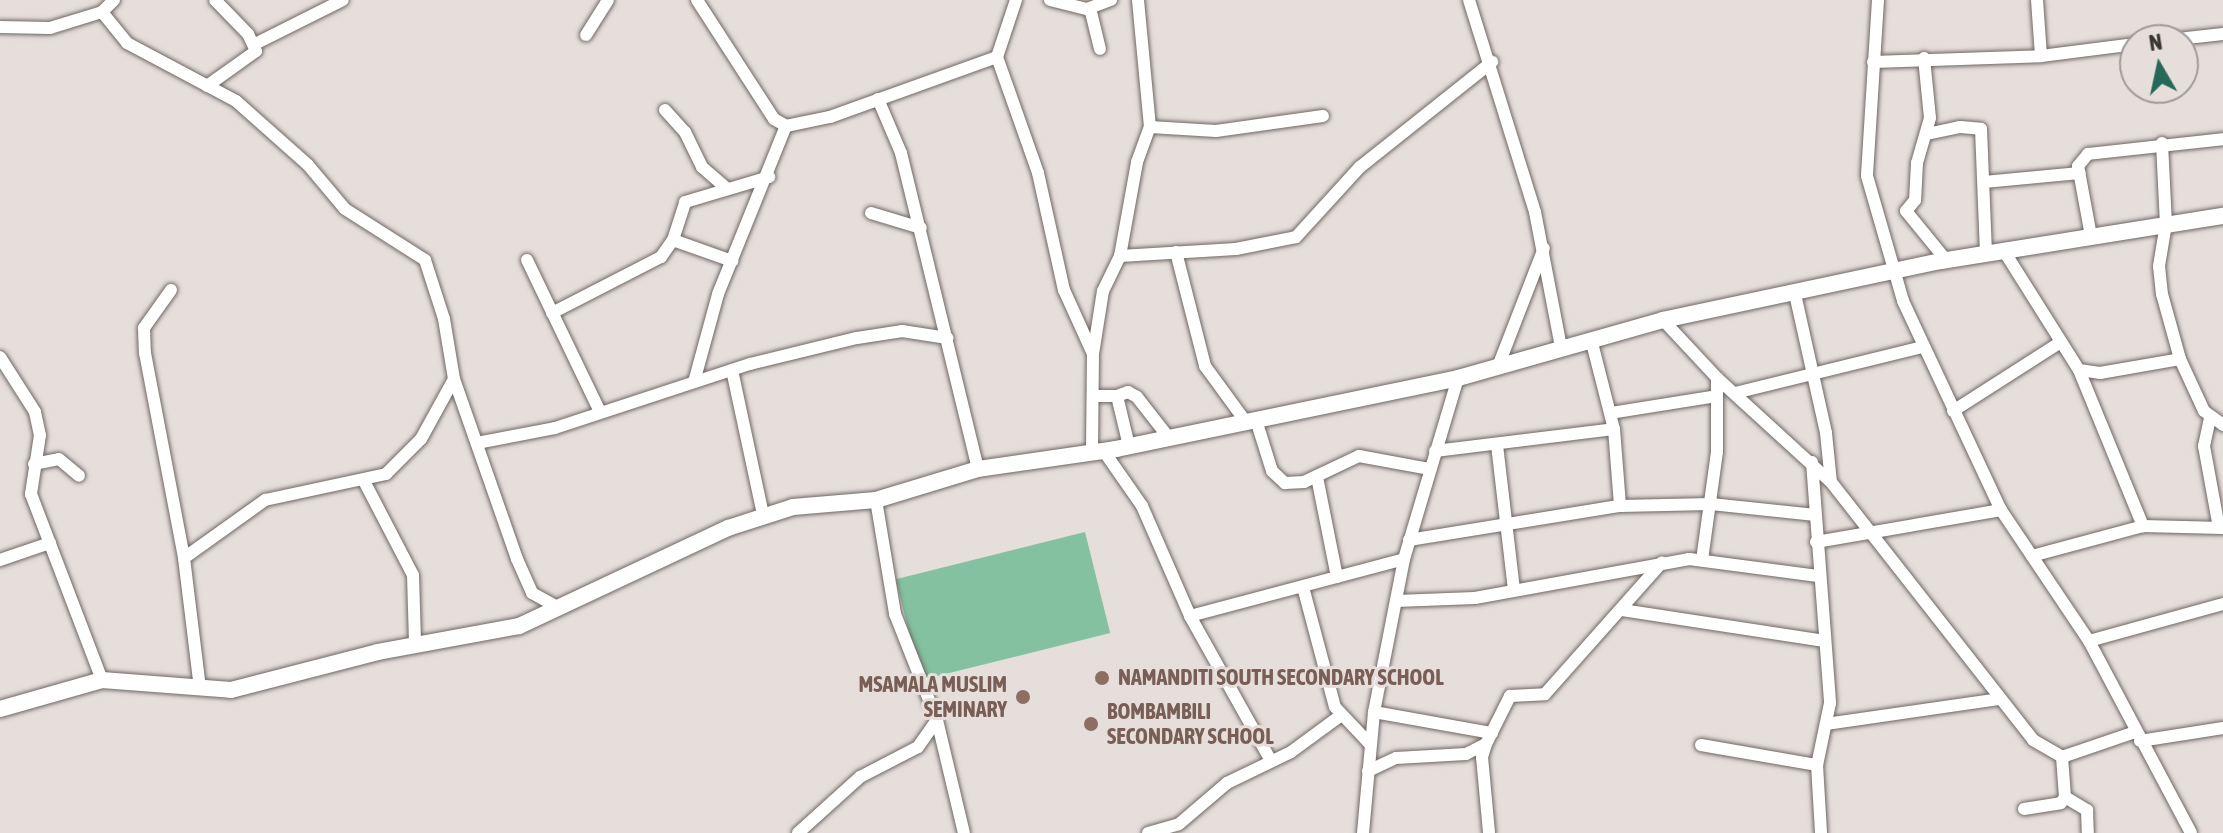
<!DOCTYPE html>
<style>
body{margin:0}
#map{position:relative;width:2223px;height:833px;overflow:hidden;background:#e6dedb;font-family:"Asap Condensed",sans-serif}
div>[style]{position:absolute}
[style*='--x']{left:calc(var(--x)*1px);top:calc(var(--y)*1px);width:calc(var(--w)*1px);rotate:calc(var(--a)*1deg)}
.green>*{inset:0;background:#84c1a0;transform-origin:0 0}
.roads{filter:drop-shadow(0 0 2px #6e6764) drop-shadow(0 0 2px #6e6764)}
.minor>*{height:12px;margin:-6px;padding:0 6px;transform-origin:6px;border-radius:6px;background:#fff}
.tertiary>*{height:16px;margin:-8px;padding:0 8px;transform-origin:8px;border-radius:8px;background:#fff}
.dots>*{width:22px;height:22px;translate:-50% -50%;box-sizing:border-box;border:4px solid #e6dedb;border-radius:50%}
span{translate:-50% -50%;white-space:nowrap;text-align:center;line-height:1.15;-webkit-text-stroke:6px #e6dedb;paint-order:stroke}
.education-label{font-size:22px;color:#785e54;font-weight:700}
.left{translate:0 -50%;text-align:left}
.right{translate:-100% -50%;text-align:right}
.north{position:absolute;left:2119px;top:24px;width:80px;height:80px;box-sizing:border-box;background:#e6dedb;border:2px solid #a09a98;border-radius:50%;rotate:351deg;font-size:22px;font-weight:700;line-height:32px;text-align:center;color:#383533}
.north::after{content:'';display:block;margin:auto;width:28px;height:36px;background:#276959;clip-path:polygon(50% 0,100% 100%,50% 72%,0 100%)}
</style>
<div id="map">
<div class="green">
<i style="left:1085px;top:532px;width:104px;height:195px;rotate:76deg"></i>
</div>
<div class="roads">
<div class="minor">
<i style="--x:697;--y:0;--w:142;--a:57.1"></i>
<i style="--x:774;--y:119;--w:14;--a:30"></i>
<i style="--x:786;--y:126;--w:45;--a:-11.6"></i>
<i style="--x:830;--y:117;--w:177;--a:-19.8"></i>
<i style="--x:997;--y:57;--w:60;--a:-71.6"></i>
<i style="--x:1050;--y:0;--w:38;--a:14"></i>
<i style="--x:1087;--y:9;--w:26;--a:-21"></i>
<i style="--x:1469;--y:0;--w:222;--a:72.7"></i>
<i style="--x:1535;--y:212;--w:137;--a:79.1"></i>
<i style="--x:1878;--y:0;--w:176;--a:93.6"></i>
<i style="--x:1867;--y:176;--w:130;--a:73.9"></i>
<i style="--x:1903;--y:301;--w:231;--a:64.9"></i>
<i style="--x:2001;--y:510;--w:158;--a:56.1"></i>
<i style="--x:2089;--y:641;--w:217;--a:62"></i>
<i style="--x:2037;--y:0;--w:56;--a:85.9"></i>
<i style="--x:1090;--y:8;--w:42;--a:76.3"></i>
<i style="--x:102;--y:12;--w:40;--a:51"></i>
<i style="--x:127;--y:43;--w:123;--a:28"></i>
<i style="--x:236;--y:101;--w:96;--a:41.6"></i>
<i style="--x:308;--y:165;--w:57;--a:49.9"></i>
<i style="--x:345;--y:209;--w:95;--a:32.5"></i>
<i style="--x:425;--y:260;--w:62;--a:72.1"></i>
<i style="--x:444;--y:319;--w:61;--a:80.5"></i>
<i style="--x:454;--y:379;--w:191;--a:70.7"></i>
<i style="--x:517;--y:559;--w:37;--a:66"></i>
<i style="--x:532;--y:593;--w:31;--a:29"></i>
<i style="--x:0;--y:27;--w:50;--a:1.1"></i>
<i style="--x:50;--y:28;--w:54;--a:-17.1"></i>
<i style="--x:102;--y:12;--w:17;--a:-45"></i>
<i style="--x:586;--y:35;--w:41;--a:-57.8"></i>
<i style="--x:2169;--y:40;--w:54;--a:-6.3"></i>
<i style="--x:255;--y:44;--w:98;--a:-26.6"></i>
<i style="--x:997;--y:57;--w:123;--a:70.5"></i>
<i style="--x:1038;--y:173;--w:120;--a:77.5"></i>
<i style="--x:1064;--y:290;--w:70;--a:65.6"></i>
<i style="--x:1093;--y:354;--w:96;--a:90.6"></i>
<i style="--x:1924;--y:58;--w:60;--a:84.3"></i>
<i style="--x:1930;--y:118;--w:47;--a:106.1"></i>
<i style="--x:1917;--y:163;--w:37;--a:93"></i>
<i style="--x:1915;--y:200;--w:14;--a:129"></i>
<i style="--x:1906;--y:211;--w:63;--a:50.8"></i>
<i style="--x:1873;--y:62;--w:168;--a:-2"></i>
<i style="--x:2041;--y:56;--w:95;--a:-7.3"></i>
<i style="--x:207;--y:86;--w:60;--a:-35.5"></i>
<i style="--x:256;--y:51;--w:19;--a:-115"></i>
<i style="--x:248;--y:34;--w:47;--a:-134.1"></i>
<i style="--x:878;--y:99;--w:59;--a:66.9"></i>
<i style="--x:901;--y:153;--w:325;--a:76.3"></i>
<i style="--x:665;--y:110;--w:30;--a:48"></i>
<i style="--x:685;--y:132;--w:39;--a:64"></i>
<i style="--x:702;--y:167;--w:33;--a:41"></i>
<i style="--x:1150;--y:127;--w:66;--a:3.5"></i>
<i style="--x:1216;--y:131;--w:108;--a:-8"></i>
<i style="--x:1927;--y:134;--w:34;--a:-12"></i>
<i style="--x:1960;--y:127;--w:21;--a:5"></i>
<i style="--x:1981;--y:129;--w:125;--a:87.7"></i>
<i style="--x:2162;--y:143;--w:81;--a:87.2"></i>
<i style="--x:2166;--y:224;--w:43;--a:99.5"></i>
<i style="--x:2159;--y:266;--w:28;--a:84"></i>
<i style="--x:2162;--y:294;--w:67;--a:74.5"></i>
<i style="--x:2180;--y:359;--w:57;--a:65.2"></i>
<i style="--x:2204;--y:411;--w:24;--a:36"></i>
<i style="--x:1984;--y:182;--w:96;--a:-5.4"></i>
<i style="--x:871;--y:213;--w:52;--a:16.7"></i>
<i style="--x:2091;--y:236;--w:71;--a:-100.5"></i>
<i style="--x:2078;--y:166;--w:16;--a:-50"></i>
<i style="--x:2088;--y:154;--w:136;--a:-6.3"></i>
<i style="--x:673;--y:240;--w:63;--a:19.6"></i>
<i style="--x:2004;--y:251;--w:141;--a:57.8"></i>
<i style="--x:2079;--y:370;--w:169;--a:67.7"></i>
<i style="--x:2143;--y:526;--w:80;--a:1.4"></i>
<i style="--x:1176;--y:252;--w:118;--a:75.7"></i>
<i style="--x:1205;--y:366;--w:69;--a:53.8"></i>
<i style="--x:1120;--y:256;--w:116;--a:-3.5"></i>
<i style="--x:1236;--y:249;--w:61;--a:-11.3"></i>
<i style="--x:1296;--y:237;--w:95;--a:-47.6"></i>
<i style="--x:1360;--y:167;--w:169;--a:-38.5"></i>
<i style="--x:527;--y:260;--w:169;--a:64.3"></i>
<i style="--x:171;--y:290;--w:47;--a:125.4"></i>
<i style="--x:144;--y:328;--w:25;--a:88"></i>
<i style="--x:145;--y:353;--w:209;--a:79.2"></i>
<i style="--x:184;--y:558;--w:131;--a:83"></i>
<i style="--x:1795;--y:294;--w:142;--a:77.4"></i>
<i style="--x:1826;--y:433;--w:49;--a:84.2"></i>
<i style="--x:552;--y:313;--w:123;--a:-27.2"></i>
<i style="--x:661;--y:257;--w:21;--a:-55"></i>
<i style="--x:673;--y:240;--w:40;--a:-72"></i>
<i style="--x:685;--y:202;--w:88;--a:-16.6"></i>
<i style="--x:1663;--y:320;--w:79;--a:47"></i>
<i style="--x:1717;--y:378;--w:154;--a:42.4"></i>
<i style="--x:1831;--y:482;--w:328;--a:51.9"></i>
<i style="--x:2033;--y:740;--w:34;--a:30"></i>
<i style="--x:2062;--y:757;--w:77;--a:-18.9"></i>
<i style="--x:1591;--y:339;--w:93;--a:75.7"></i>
<i style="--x:1614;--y:429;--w:77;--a:85.5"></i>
<i style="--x:1093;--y:354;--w:64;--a:-81"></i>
<i style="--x:1103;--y:291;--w:39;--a:-64"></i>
<i style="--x:1120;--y:256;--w:96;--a:-79.7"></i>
<i style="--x:1137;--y:162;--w:37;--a:-70"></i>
<i style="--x:1150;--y:127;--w:128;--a:-95.4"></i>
<i style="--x:0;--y:357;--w:65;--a:57.5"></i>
<i style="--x:35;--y:412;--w:24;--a:78"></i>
<i style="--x:40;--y:435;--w:60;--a:98.7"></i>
<i style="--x:31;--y:494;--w:199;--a:69.1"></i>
<i style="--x:1499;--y:364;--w:124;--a:-68.8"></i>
<i style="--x:732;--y:370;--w:147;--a:77.9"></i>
<i style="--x:2079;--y:370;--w:21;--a:8"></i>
<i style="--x:2100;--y:373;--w:81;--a:-9.9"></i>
<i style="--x:694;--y:382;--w:91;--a:-74.7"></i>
<i style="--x:718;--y:294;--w:181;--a:-68"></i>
<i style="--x:1735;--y:393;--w:193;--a:-13.8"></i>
<i style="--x:1095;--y:396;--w:22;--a:0"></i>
<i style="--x:1117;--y:396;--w:51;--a:76.5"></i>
<i style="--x:1117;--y:396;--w:12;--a:-20"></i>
<i style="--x:1128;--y:392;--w:10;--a:29"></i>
<i style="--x:1137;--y:397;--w:52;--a:52"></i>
<i style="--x:1953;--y:411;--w:128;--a:-32.6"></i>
<i style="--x:1611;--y:413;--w:107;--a:-9.1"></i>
<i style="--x:2210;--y:418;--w:29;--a:102"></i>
<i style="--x:2204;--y:446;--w:83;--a:79.6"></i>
<i style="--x:1256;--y:420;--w:53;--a:72.6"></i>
<i style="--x:1272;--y:471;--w:18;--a:43"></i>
<i style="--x:1285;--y:483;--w:19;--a:-3"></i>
<i style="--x:1304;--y:482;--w:61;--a:-25.3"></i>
<i style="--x:1359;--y:456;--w:71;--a:10.5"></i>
<i style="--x:477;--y:443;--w:79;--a:-10.9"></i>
<i style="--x:555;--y:428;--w:205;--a:-18.2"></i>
<i style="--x:750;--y:364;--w:110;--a:-13.7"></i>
<i style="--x:857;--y:338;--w:46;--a:-8.8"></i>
<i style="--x:902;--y:331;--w:46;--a:8.8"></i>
<i style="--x:1497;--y:445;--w:146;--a:83.3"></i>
<i style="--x:1103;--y:450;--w:68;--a:55.1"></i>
<i style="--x:1142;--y:506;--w:120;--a:66.4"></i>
<i style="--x:1190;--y:616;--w:166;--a:60.8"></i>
<i style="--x:1435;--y:451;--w:180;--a:-7"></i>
<i style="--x:1812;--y:462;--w:242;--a:85.7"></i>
<i style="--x:1830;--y:703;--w:63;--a:101.8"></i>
<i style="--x:1817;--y:765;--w:68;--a:86.6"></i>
<i style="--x:34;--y:464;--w:25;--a:-11"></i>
<i style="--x:59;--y:459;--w:26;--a:40"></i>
<i style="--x:1317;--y:477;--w:102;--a:78.7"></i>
<i style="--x:364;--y:481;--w:106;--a:62.5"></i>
<i style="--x:413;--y:575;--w:69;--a:88.3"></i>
<i style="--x:876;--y:500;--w:116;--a:80.5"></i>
<i style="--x:895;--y:614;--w:114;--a:68.4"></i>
<i style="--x:937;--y:720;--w:116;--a:76.6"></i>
<i style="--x:1409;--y:540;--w:214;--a:-9.2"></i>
<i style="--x:1620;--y:506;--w:91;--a:-1.3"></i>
<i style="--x:1711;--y:504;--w:105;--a:6"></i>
<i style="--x:1816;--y:542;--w:188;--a:-9.8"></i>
<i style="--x:2032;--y:556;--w:115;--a:-15.1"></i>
<i style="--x:184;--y:558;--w:100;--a:-35.6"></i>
<i style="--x:265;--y:500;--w:124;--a:-12.1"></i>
<i style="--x:386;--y:474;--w:49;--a:-45"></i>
<i style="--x:421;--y:439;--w:68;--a:-61.2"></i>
<i style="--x:0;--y:560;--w:53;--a:-18.8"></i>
<i style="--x:1702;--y:560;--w:109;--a:-82.1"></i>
<i style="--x:1717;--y:452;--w:74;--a:-90"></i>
<i style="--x:1303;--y:587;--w:124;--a:75.1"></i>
<i style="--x:1335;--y:707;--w:51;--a:46.6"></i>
<i style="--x:1396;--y:601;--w:79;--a:-2.2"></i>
<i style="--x:1475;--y:598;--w:218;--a:-10.3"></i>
<i style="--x:1689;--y:559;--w:130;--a:7.5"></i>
<i style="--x:1622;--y:610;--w:205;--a:8.7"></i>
<i style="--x:1190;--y:616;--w:221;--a:-14.9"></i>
<i style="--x:2089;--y:641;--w:139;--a:-15.4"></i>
<i style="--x:1374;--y:712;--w:120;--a:10.1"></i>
<i style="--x:1826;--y:724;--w:176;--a:-8.2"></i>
<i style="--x:2140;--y:741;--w:84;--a:-8.9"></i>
<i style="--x:1486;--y:744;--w:14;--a:107"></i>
<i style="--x:1482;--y:757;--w:76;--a:84.7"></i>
<i style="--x:1701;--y:745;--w:118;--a:9.8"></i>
<i style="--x:1368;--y:771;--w:31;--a:-25"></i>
<i style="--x:1396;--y:758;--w:70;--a:-3.3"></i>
<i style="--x:1466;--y:754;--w:22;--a:-27"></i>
<i style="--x:1486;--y:744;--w:54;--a:-63.4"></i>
<i style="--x:1510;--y:696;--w:35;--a:-3"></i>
<i style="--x:1545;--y:694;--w:176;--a:-48.4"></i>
<i style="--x:2065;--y:797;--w:26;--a:31"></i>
<i style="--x:2087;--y:810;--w:23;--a:88"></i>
<i style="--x:2024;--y:809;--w:37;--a:-9"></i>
<i style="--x:2061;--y:803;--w:7;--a:-56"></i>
<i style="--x:2065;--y:797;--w:40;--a:-94.3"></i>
<i style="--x:798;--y:833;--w:84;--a:-42.1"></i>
<i style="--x:860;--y:777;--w:65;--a:-27.3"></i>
<i style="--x:918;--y:747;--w:33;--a:-55"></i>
<i style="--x:1148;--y:833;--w:32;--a:-16"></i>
<i style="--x:1179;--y:824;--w:63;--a:-40.5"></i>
<i style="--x:1227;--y:783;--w:71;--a:-25.8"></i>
<i style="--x:1291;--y:752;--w:61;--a:-36.3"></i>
<i style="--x:1363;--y:833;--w:121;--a:-84.8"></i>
<i style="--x:1374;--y:712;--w:156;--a:-78.9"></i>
<i style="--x:1404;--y:559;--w:189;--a:-73.4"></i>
</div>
<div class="tertiary">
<i style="--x:0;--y:709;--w:106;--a:-15.9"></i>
<i style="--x:102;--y:680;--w:129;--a:4.4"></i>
<i style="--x:231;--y:690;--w:152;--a:-14.5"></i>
<i style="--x:378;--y:652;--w:143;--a:-10.4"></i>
<i style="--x:519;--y:626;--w:231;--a:-25.1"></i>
<i style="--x:728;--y:528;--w:68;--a:-17.9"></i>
<i style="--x:793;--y:507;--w:83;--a:-4.8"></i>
<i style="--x:876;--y:500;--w:107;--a:-16.9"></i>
<i style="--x:978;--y:469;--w:139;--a:-8.2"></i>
<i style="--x:1116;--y:449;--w:349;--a:-11.7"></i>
<i style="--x:1458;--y:378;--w:213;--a:-15.8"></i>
<i style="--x:1663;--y:320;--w:284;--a:-12"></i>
<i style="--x:1941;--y:261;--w:286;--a:-9.1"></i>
</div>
</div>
<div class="dots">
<i style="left:1102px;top:678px;background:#8d6e63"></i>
<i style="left:1023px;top:697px;background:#8d6e63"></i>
<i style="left:1091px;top:724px;background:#8d6e63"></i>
</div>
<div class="education-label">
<span class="left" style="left:1118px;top:678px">NAMANDITI SOUTH SECONDARY SCHOOL</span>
<span class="right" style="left:1007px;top:697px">MSAMALA MUSLIM<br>SEMINARY</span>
<span class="left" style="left:1107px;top:724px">BOMBAMBILI<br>SECONDARY SCHOOL</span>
</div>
<div class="north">N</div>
</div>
